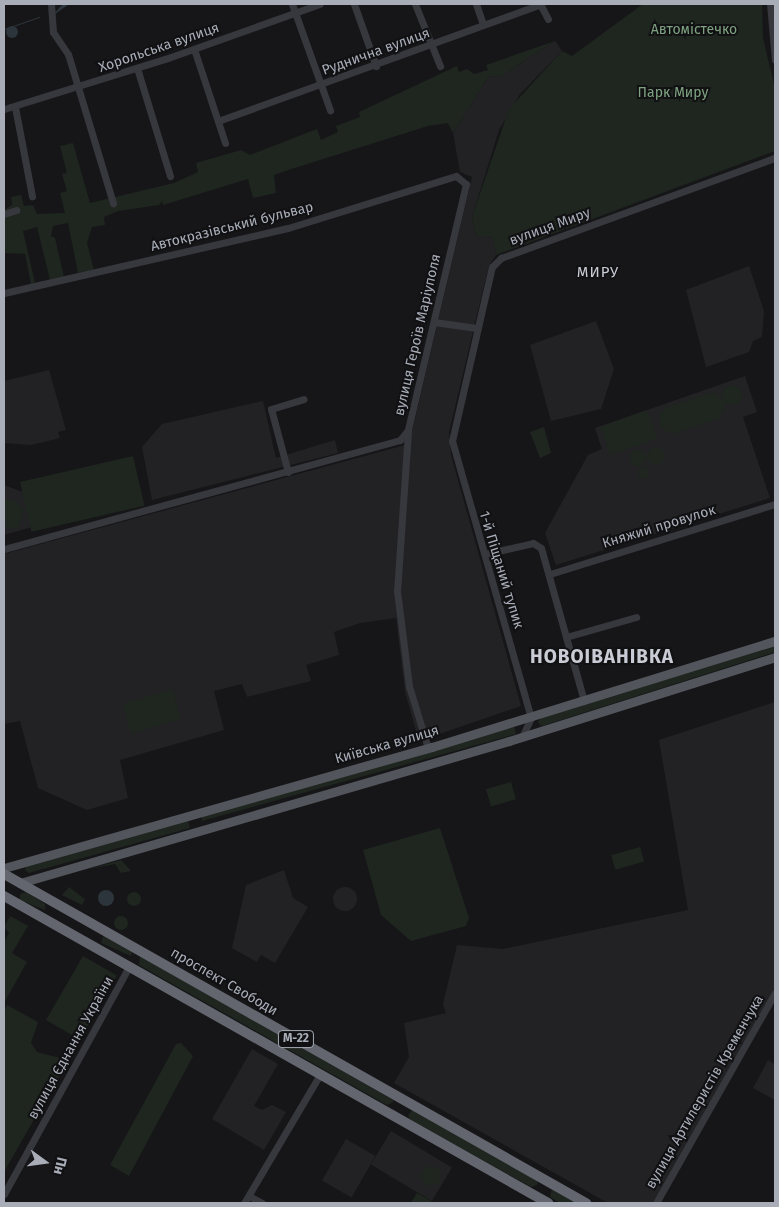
<!DOCTYPE html>
<meta charset="utf-8">
<style>
body{margin:0}
#map{position:relative;width:779px;height:1207px;overflow:hidden;background:#161618;font-family:"Fira Sans",sans-serif}
div>[style]{position:absolute}
[style*='--x']{left:calc(var(--x)*1px);top:calc(var(--y)*1px);width:calc(var(--w)*1px);rotate:calc(var(--a)*1deg)}
.built>*{inset:0;background:#222225;transform-origin:0 0}
.round{border-radius:50%}
.green>*{inset:0;background:#1e261f;transform-origin:0 0}
.water>*{inset:0;background:#2c353c}
.stream>*{height:1px;margin:-0.5px;padding:0 0.5px;transform-origin:0.5px;border-radius:0.5px;background:#2c353c}
.minor>*{height:7px;margin:-3.5px;padding:0 3.5px;transform-origin:3.5px;border-radius:3.5px;background:#37383d}
.major>*{height:9px;margin:-4.5px;padding:0 4.5px;transform-origin:4.5px;border-radius:4.5px;background:#53555c}
.highway>*{height:10px;margin:-5px;padding:0 5px;transform-origin:5px;border-radius:5px;background:#63666e}
span{translate:-50% -50%;white-space:nowrap;text-align:center;line-height:1.15;-webkit-text-stroke:4px #111113;paint-order:stroke}
.shield-label span{padding:1px 4px;background:#111113;border:1px solid;border-radius:4px;-webkit-text-stroke-width:0}
.shield-label{font-size:12px;color:#a8adb8;font-weight:700}
.park-label{font-size:14px;color:#7fa381}
.street-label{font-size:14px;color:#a8adb8}
.neighbourhood-label{font-size:15px;color:#c9ccd4;letter-spacing:1px}
.district-label{font-size:19px;color:#c9ccd4;font-weight:700;letter-spacing:1px}
.frame{position:absolute;inset:0;border:5px solid #a8adb8;pointer-events:none}
.north{position:absolute;left:20px;top:1137px;width:50px;height:50px;-webkit-text-stroke:4px #111113;paint-order:stroke;rotate:104deg;font-size:14px;font-weight:700;line-height:20px;text-align:center;color:#a8adb8}
.north::after{content:'';display:block;margin:auto;width:18px;height:22px;background:#a8adb8;clip-path:polygon(50% 0,100% 100%,50% 72%,0 100%)}
</style>
<div id="map">
<div class="built">
<i style="clip-path:polygon(555px 41px,562px 51px,520px 94px,499px 130px,472px 217px,476px 236px,493px 238px,496px 255px,489px 265px,449px 432px,451px 455px,521px 706px,419px 741px,405px 692px,396px 618px,360px 623px,334px 632px,339px 655px,306px 665px,311px 681px,247px 697px,242px 684px,214px 691px,224px 730px,120px 760px,128px 798px,87px 810px,38px 788px,20px 721px,4px 724px,4px 554px,409px 444px,472px 177px,460px 172px,453px 133px,489px 76px,500px 77px)"></i>
<i style="clip-path:polygon(749px 266px,764px 311px,762px 337px,753px 341px,749px 352px,706px 367px,686px 290px)"></i>
<i style="clip-path:polygon(596px 321px,614px 369px,601px 409px,551px 421px,530px 345px)"></i>
<i style="clip-path:polygon(49px 370px,66px 430px,58px 432px,60px 438px,31px 445px,4px 443px,4px 381px)"></i>
<i style="clip-path:polygon(745px 376px,757px 412px,743px 417px,770px 498px,556px 565px,545px 533px,588px 455px,602px 449px,595px 428px)"></i>
<i style="clip-path:polygon(263px 401px,276px 458px,335px 440px,338px 453px,152px 500px,142px 447px,162px 424px)"></i>
<i style="clip-path:polygon(4px 485px,23px 492px,32px 527px,4px 535px)"></i>
<i style="clip-path:polygon(775px 702px,775px 996px,654px 1203px,608px 1203px,394px 1083px,409px 1057px,404px 1023px,446px 1013px,443px 1004px,457px 945px,503px 949px,688px 910px,659px 740px)"></i>
<i style="clip-path:polygon(284px 870px,293px 898px,308px 907px,275px 963px,261px 955px,257px 962px,232px 948px,246px 885px)"></i>
<i class="round" style="left:333px;top:887px;width:24px;height:24px"></i>
<i style="clip-path:polygon(252px 1049px,278px 1064px,254px 1106px,262px 1110px,272px 1105px,286px 1112px,264px 1150px,212px 1119px)"></i>
<i style="clip-path:polygon(768px 1060px,775px 1065px,775px 1100px,753px 1088px)"></i>
<i style="left:391px;top:1131px;width:71px;height:39px;rotate:31deg"></i>
<i style="left:346px;top:1139px;width:34px;height:48px;rotate:30deg"></i>
</div>
<div class="green">
<i style="clip-path:polygon(643px 4px,762px 4px,763px 38px,775px 89px,775px 151px,496px 255px,493px 238px,476px 236px,472px 217px,509px 109px,562px 51px,572px 56px)"></i>
<i style="clip-path:polygon(555px 41px,500px 77px,489px 76px,453px 133px,448px 123px,428px 126px,285px 171px,274px 175px,276px 193px,253px 198px,248px 179px,163px 205px,162px 201px,159px 205px,118px 211px,104px 217px,105px 225px,92px 227px,87px 243px,94px 270px,78px 273px,68px 223px,53px 226px,51px 236px,55px 238px,64px 277px,50px 280px,37px 227px,23px 231px,35px 283px,31px 284px,25px 254px,4px 253px,4px 210px,12px 205px,11px 197px,21px 195px,24px 206px,33px 205px,37px 214px,65px 213px,60px 193px,67px 191px,62px 174px,67px 173px,60px 146px,73px 143px,90px 203px,174px 183px,198px 172px,196px 163px,241px 150px,250px 155px,317px 129px,321px 140px,338px 132px,336px 126px,360px 117px,359px 112px,457px 66px,459px 72px,467px 69px,474px 74px,488px 70px,486px 65px)"></i>
<i class="round" style="left:722px;top:385px;width:20px;height:20px"></i>
<i style="clip-path:polygon(712px 392px,727px 401px,720px 418px,673px 434px,661px 428px,659px 415px,665px 408px)"></i>
<i style="left:647px;top:410px;width:30px;height:50px;rotate:70deg"></i>
<i style="clip-path:polygon(544px 427px,551px 453px,540px 458px,530px 432px)"></i>
<i class="round" style="left:647px;top:447px;width:18px;height:18px"></i>
<i class="round" style="left:630px;top:450px;width:16px;height:16px"></i>
<i style="left:133px;top:456px;width:51px;height:116px;rotate:77deg"></i>
<i class="round" style="left:637.5px;top:466.5px;width:11px;height:11px"></i>
<i style="clip-path:polygon(4px 498px,19px 503px,24px 512px,17px 529px,4px 528px)"></i>
<i style="clip-path:polygon(775px 644px,775px 652px,542px 726px,538px 723px,540px 718px)"></i>
<i style="left:172px;top:689px;width:31px;height:52px;rotate:73deg"></i>
<i style="clip-path:polygon(514px 726px,516px 734px,202px 821px,202px 816px)"></i>
<i style="left:511px;top:782px;width:18px;height:26px;rotate:74deg"></i>
<i style="clip-path:polygon(188px 820px,190px 828px,29px 873px,25px 870px,26px 866px)"></i>
<i style="clip-path:polygon(440px 828px,469px 918px,466px 926px,411px 941px,381px 915px,363px 850px)"></i>
<i style="left:640px;top:847px;width:15px;height:30px;rotate:74deg"></i>
<i style="clip-path:polygon(121px 860px,131px 871px,121px 873px,115px 864px,89px 869px)"></i>
<i style="clip-path:polygon(69px 887px,85px 899px,82px 905px,62px 895px)"></i>
<i style="clip-path:polygon(26px 892px,45px 904px,45px 910px,20px 900px,20px 894px)"></i>
<i class="round" style="left:127px;top:892px;width:14px;height:14px"></i>
<i class="round" style="left:114px;top:916px;width:14px;height:14px"></i>
<i style="clip-path:polygon(10px 916px,28px 926px,12px 953px,27px 962px,5px 1001px,4px 942px,9px 933px,4px 927px)"></i>
<i style="clip-path:polygon(104px 934px,132px 952px,131px 956px,101px 943px)"></i>
<i style="left:83px;top:956px;width:39px;height:74px;rotate:30deg"></i>
<i style="clip-path:polygon(140px 956px,393px 1100px,393px 1102px,387px 1105px,139px 965px)"></i>
<i style="clip-path:polygon(7px 1005px,38px 1022px,31px 1043px,37px 1052px,68px 1060px,4px 1172px,4px 1011px)"></i>
<i style="clip-path:polygon(181px 1043px,193px 1056px,129px 1176px,110px 1165px,176px 1044px)"></i>
<i style="clip-path:polygon(412px 1110px,538px 1181px,537px 1185px,531px 1187px,411px 1120px,408px 1116px)"></i>
<i class="round" style="left:421px;top:1166px;width:20px;height:20px"></i>
<i style="clip-path:polygon(552px 1189px,580px 1203px,560px 1203px,550px 1197px)"></i>
<i style="clip-path:polygon(417px 1193px,431px 1201px,430px 1203px,411px 1203px)"></i>
</div>
<div class="water">
<i style="clip-path:polygon(87px 4px,68px 5px,52px 16px,62px 5px)"></i>
<i class="round" style="left:6px;top:26px;width:12px;height:12px"></i>
<i class="round" style="left:98px;top:890px;width:16px;height:16px"></i>
</div>
<div class="stream">
<i style="--x:4;--y:29;--w:37;--a:-19"></i>
</div>
<div class="minor">
<i style="--x:51;--y:4;--w:28;--a:86"></i>
<i style="--x:53;--y:32;--w:27;--a:56"></i>
<i style="--x:68;--y:54;--w:156;--a:73.2"></i>
<i style="--x:292;--y:4;--w:113;--a:70.3"></i>
<i style="--x:354;--y:4;--w:66;--a:70.5"></i>
<i style="--x:415;--y:4;--w:67;--a:68"></i>
<i style="--x:476;--y:4;--w:21;--a:71"></i>
<i style="--x:540;--y:4;--w:17;--a:62"></i>
<i style="--x:770;--y:4;--w:56;--a:84.9"></i>
<i style="--x:194;--y:49;--w:99;--a:71.7"></i>
<i style="--x:137;--y:68;--w:113;--a:73"></i>
<i style="--x:15;--y:107;--w:91;--a:79.2"></i>
<i style="--x:4;--y:109;--w:172;--a:-17.3"></i>
<i style="--x:168;--y:58;--w:161;--a:-19.6"></i>
<i style="--x:218;--y:121;--w:344;--a:-19.9"></i>
<i style="--x:4;--y:214;--w:13;--a:-18"></i>
<i style="--x:4;--y:293;--w:291;--a:-12.9"></i>
<i style="--x:288;--y:228;--w:176;--a:-17.2"></i>
<i style="--x:456;--y:176;--w:13;--a:39"></i>
<i style="--x:466;--y:184;--w:253;--a:103.3"></i>
<i style="--x:408;--y:430;--w:13;--a:129"></i>
<i style="--x:400;--y:440;--w:411;--a:164.6"></i>
<i style="--x:434;--y:322;--w:43;--a:7.9"></i>
<i style="--x:408;--y:431;--w:160;--a:93.9"></i>
<i style="--x:397;--y:591;--w:96;--a:82.8"></i>
<i style="--x:409;--y:686;--w:65;--a:73"></i>
<i style="--x:288;--y:472;--w:65;--a:-105.1"></i>
<i style="--x:271;--y:409;--w:34;--a:-17"></i>
<i style="--x:485;--y:554;--w:49;--a:-12.9"></i>
<i style="--x:533;--y:543;--w:9;--a:32"></i>
<i style="--x:541;--y:548;--w:159;--a:74.3"></i>
<i style="--x:550;--y:574;--w:236;--a:-17.3"></i>
<i style="--x:566;--y:637;--w:73;--a:-15.9"></i>
<i style="--x:522;--y:737;--w:21;--a:-65"></i>
<i style="--x:531;--y:718;--w:288;--a:-105.9"></i>
<i style="--x:452;--y:441;--w:179;--a:-77.1"></i>
<i style="--x:492;--y:267;--w:13;--a:-45"></i>
<i style="--x:501;--y:258;--w:292;--a:-20.1"></i>
<i style="--x:4;--y:1194;--w:261;--a:-61.2"></i>
<i style="--x:249;--y:1196;--w:15;--a:28"></i>
<i style="--x:244;--y:1203;--w:151;--a:-59.4"></i>
<i style="--x:656;--y:1203;--w:241;--a:-60.5"></i>
</div>
<div class="major">
<i style="--x:4;--y:868;--w:445;--a:-15.8"></i>
<i style="--x:432;--y:747;--w:359;--a:-17.2"></i>
<i style="--x:20;--y:883;--w:509;--a:-16.19"></i>
<i style="--x:509;--y:741;--w:279;--a:-17.5"></i>
</div>
<div class="highway">
<i style="--x:4;--y:874;--w:669;--a:29.48"></i>
<i style="--x:4;--y:896;--w:625;--a:29.44"></i>
</div>
<div class="shield-label">
<span style="left:296px;top:1039px">М-22</span>
</div>
<div class="park-label">
<span style="left:694px;top:30px">Автомістечко</span>
<span style="left:673px;top:93px">Парк Миру</span>
</div>
<div class="street-label">
<span style="left:159px;top:48px;rotate:-19deg">Хорольська вулиця</span>
<span style="left:376px;top:52px;rotate:-20deg">Руднична вулиця</span>
<span style="left:232px;top:227px;rotate:-14deg">Автокразівський бульвар</span>
<span style="left:550px;top:227px;rotate:-20deg">вулиця Миру</span>
<span style="left:418px;top:335px;rotate:-77deg">вулиця Героїв Маріуполя</span>
<span style="left:659px;top:527px;rotate:-17deg">Княжий провулок</span>
<span style="left:501px;top:570px;rotate:73deg">1-й Піщаний тупик</span>
<span style="left:387px;top:745px;rotate:-16deg">Київська вулиця</span>
<span style="left:224px;top:982px;rotate:30deg">проспект Свободи</span>
<span style="left:71px;top:1048px;rotate:-61deg">вулиця Єднання України</span>
<span style="left:705px;top:1092px;rotate:-60deg">вулиця Артилеристів Кременчука</span>
</div>
<div class="neighbourhood-label">
<span style="left:598px;top:273px">МИРУ</span>
</div>
<div class="district-label">
<span style="left:602px;top:657px">НОВОІВАНІВКА</span>
</div>
<div class="frame"></div>
<div class="north">Пн</div>
</div>
